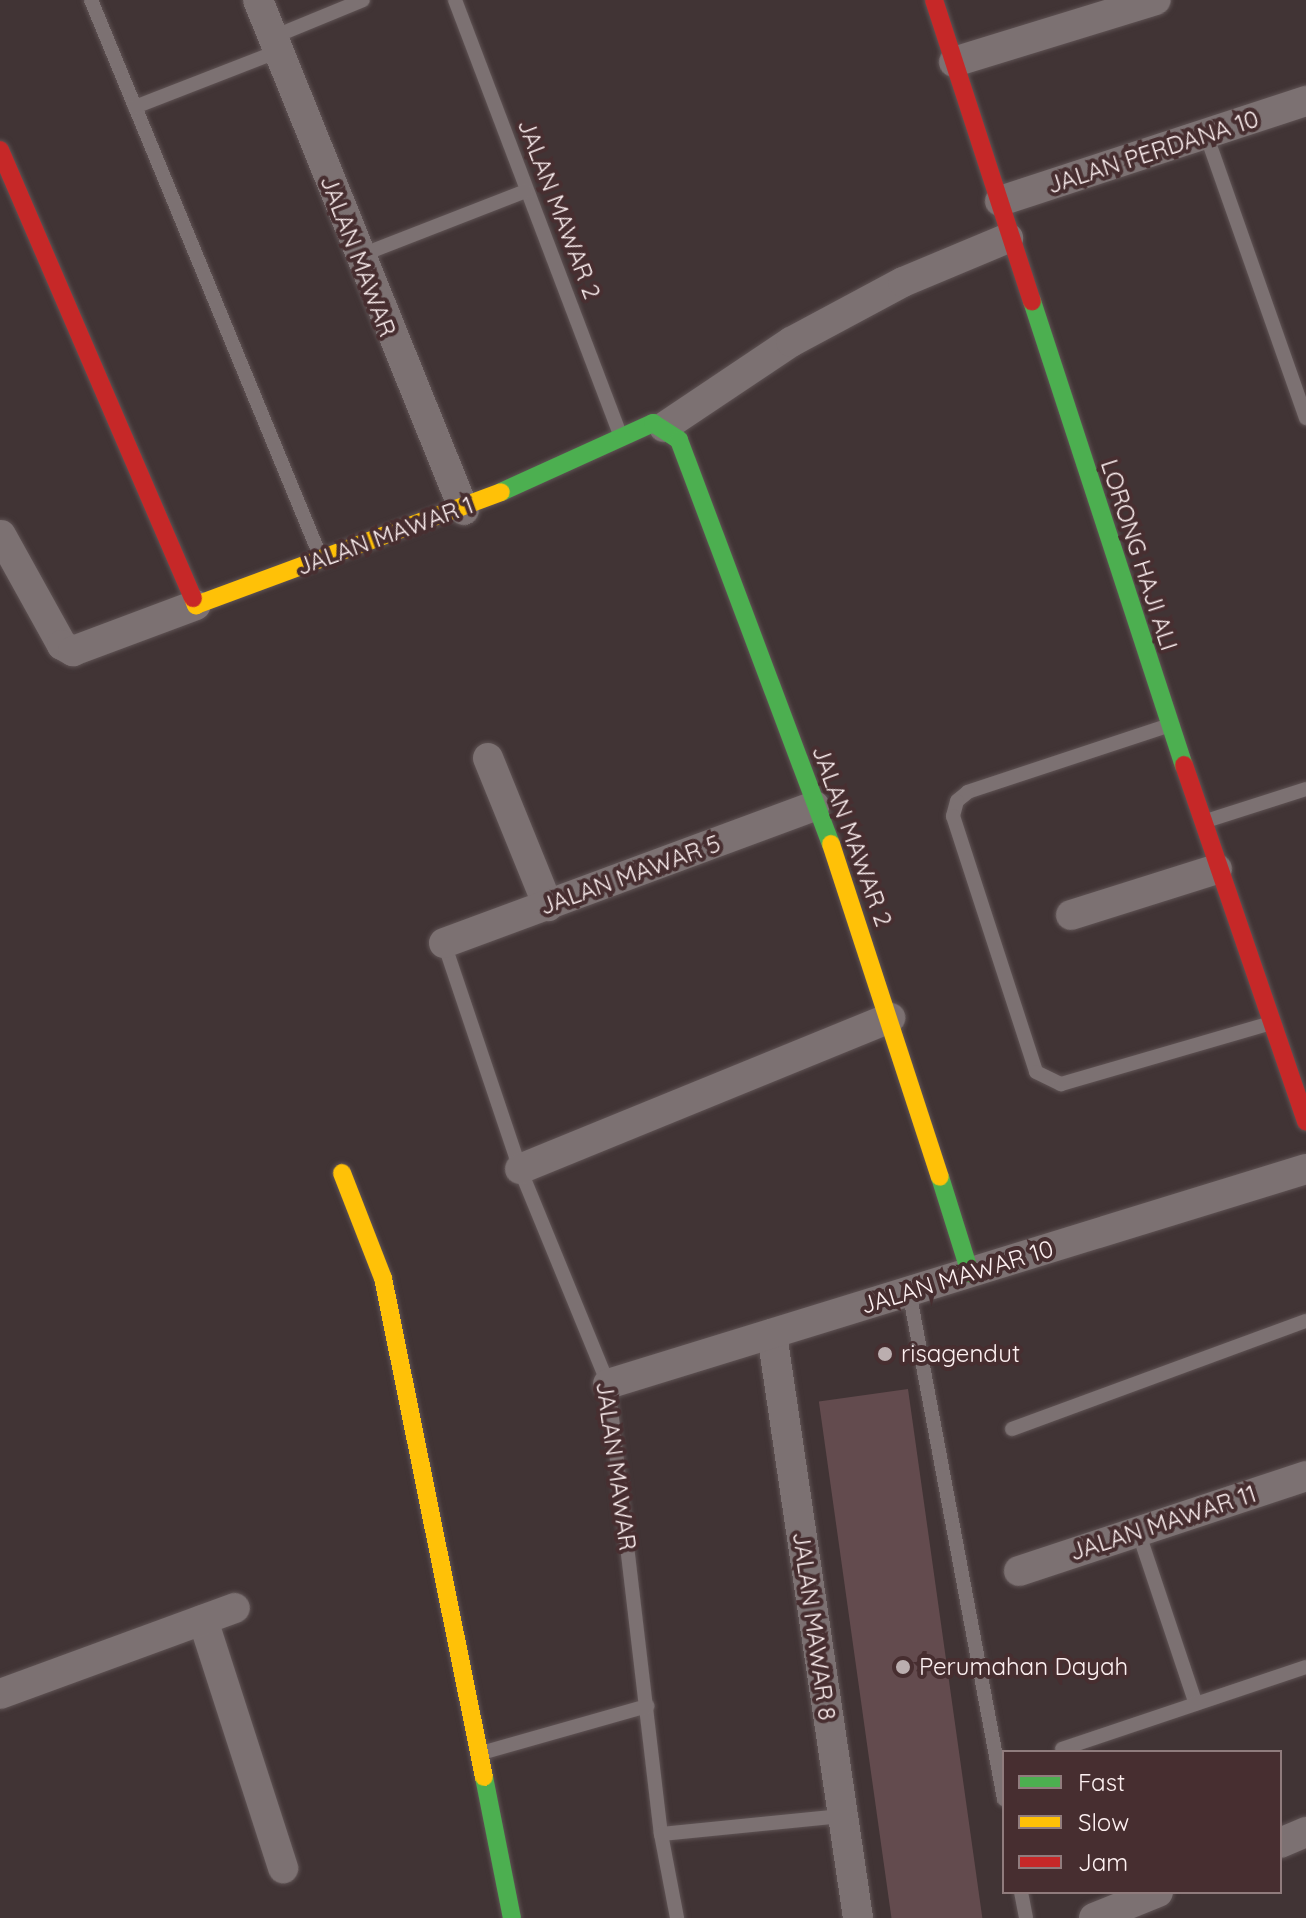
<!DOCTYPE html>
<style>
body{margin:0}
#map{position:relative;width:1306px;height:1918px;overflow:hidden;background:#413435;font-family:Quicksand,sans-serif}
div>[style]{position:absolute}
[style*='--x']{left:calc(var(--x)*1px);top:calc(var(--y)*1px);width:calc(var(--w)*1px);rotate:calc(var(--a)*1deg)}
.building>*{inset:0;background:#634b4e;transform-origin:0 0}
.roads{filter:drop-shadow(0 0 2px #5f5354) drop-shadow(0 0 2px #5f5354)}
.lane>*{height:14px;margin:-7px;padding:0 7px;transform-origin:7px;border-radius:7px;background:#7c7172}
.street>*{height:30px;margin:-15px;padding:0 15px;transform-origin:15px;border-radius:15px;background:#7c7172}
.fast>*{height:18px;margin:-9px;padding:0 9px;transform-origin:9px;border-radius:9px;background:#4caf50}
.slow>*{height:18px;margin:-9px;padding:0 9px;transform-origin:9px;border-radius:9px;background:#ffc107}
.jam>*{height:18px;margin:-9px;padding:0 9px;transform-origin:9px;border-radius:9px;background:#c62828}
.dots>*{width:22px;height:22px;translate:-50% -50%;box-sizing:border-box;border:4px solid #472e30;border-radius:50%}
span{translate:-50% -50%;white-space:nowrap;text-align:center;line-height:1.15;-webkit-text-stroke:8px #472e30;paint-order:stroke}
.street-label{font-size:24px;color:#fdf0f1}
.poi-label{font-size:24px;color:#fdf0f1}
.left{translate:0 -50%;text-align:left}
.legend{position:absolute;left:1002px;top:1750px;width:280px;height:144px;box-sizing:border-box;background:#472e30;border:2px solid #907c7d;margin:0;padding:10px 14px;list-style:none;font-size:24px;color:#fdf0f1}
.legend li{display:flex;align-items:center;gap:16px;height:40px}
.legend b{width:40px;border:2px solid #907c7d}
</style>
<div id="map">
<div class="building">
<i style="left:908px;top:1389px;width:535px;height:90px;rotate:82deg"></i>
</div>
<div class="roads">
<div class="lane">
<i style="--x:91;--y:0;--w:604;--a:67.6"></i>
<i style="--x:455;--y:0;--w:460;--a:69.2"></i>
<i style="--x:273;--y:37;--w:97;--a:-22.3"></i>
<i style="--x:135;--y:107;--w:155;--a:-21.3"></i>
<i style="--x:1207;--y:137;--w:298;--a:70.6"></i>
<i style="--x:359;--y:256;--w:179;--a:-21.3"></i>
<i style="--x:1167;--y:726;--w:210;--a:161.7"></i>
<i style="--x:968;--y:792;--w:14;--a:141"></i>
<i style="--x:957;--y:801;--w:16;--a:105"></i>
<i style="--x:953;--y:816;--w:269;--a:72"></i>
<i style="--x:1036;--y:1072;--w:28;--a:26"></i>
<i style="--x:1061;--y:1084;--w:211;--a:-16.2"></i>
<i style="--x:1206;--y:821;--w:105;--a:-17.7"></i>
<i style="--x:444;--y:943;--w:238;--a:71.4"></i>
<i style="--x:520;--y:1169;--w:232;--a:67.7"></i>
<i style="--x:608;--y:1384;--w:453;--a:83.3"></i>
<i style="--x:661;--y:1834;--w:86;--a:79.2"></i>
<i style="--x:909;--y:1291;--w:517;--a:79.41"></i>
<i style="--x:1012;--y:1429;--w:313;--a:-20.2"></i>
<i style="--x:1138;--y:1531;--w:182;--a:71.5"></i>
<i style="--x:1062;--y:1749;--w:257;--a:-18.6"></i>
<i style="--x:481;--y:1753;--w:173;--a:-15.8"></i>
<i style="--x:661;--y:1834;--w:182;--a:-5.7"></i>
<i style="--x:1021;--y:1892;--w:26;--a:79"></i>
</div>
<div class="street">
<i style="--x:258;--y:0;--w:550;--a:68.01"></i>
<i style="--x:954;--y:62;--w:211;--a:-17.1"></i>
<i style="--x:1000;--y:201;--w:322;--a:-18.1"></i>
<i style="--x:664;--y:427;--w:153;--a:-33.8"></i>
<i style="--x:791;--y:342;--w:127;--a:-28.2"></i>
<i style="--x:903;--y:282;--w:114;--a:-22.7"></i>
<i style="--x:1;--y:535;--w:126;--a:61"></i>
<i style="--x:62;--y:645;--w:13;--a:29"></i>
<i style="--x:73;--y:651;--w:131;--a:-20.5"></i>
<i style="--x:488;--y:758;--w:160;--a:67.9"></i>
<i style="--x:1071;--y:915;--w:153;--a:-17.5"></i>
<i style="--x:444;--y:943;--w:395;--a:-20.3"></i>
<i style="--x:520;--y:1169;--w:400;--a:-22.2"></i>
<i style="--x:772;--y:1334;--w:590;--a:81.62"></i>
<i style="--x:608;--y:1384;--w:730;--a:-17.12"></i>
<i style="--x:1019;--y:1571;--w:302;--a:-18.3"></i>
<i style="--x:203;--y:1620;--w:261;--a:72.1"></i>
<i style="--x:0;--y:1694;--w:250;--a:-20.1"></i>
<i style="--x:1280;--y:1843;--w:28;--a:-23"></i>
<i style="--x:1094;--y:1918;--w:69;--a:-22.1"></i>
</div>
<div class="fast">
<i style="--x:1032;--y:301;--w:488;--a:71.9"></i>
<i style="--x:501;--y:492;--w:167;--a:-24.4"></i>
<i style="--x:653;--y:423;--w:31;--a:33"></i>
<i style="--x:679;--y:440;--w:432;--a:69.4"></i>
<i style="--x:940;--y:1177;--w:101;--a:72.6"></i>
<i style="--x:484;--y:1777;--w:144;--a:78.8"></i>
</div>
<div class="slow">
<i style="--x:193;--y:598;--w:8;--a:67"></i>
<i style="--x:196;--y:605;--w:325;--a:-20.3"></i>
<i style="--x:831;--y:844;--w:350;--a:71.9"></i>
<i style="--x:342;--y:1173;--w:113;--a:68.7"></i>
<i style="--x:383;--y:1278;--w:509;--a:78.56"></i>
</div>
<div class="jam">
<i style="--x:934;--y:0;--w:317;--a:72"></i>
<i style="--x:0;--y:150;--w:488;--a:66.7"></i>
<i style="--x:1184;--y:765;--w:377;--a:71.1"></i>
</div>
</div>
<div class="dots">
<i style="left:885px;top:1354px;background:#bbaeaf"></i>
<i style="left:903px;top:1667px;background:#bbaeaf"></i>
</div>
<div class="street-label">
<span style="left:1153px;top:152px;rotate:-18deg">JALAN PERDANA 10</span>
<span style="left:559px;top:209px;rotate:69deg">JALAN MAWAR 2</span>
<span style="left:358px;top:256px;rotate:69deg">JALAN MAWAR</span>
<span style="left:385px;top:536px;rotate:-20deg">JALAN MAWAR 1</span>
<span style="left:1139px;top:555px;rotate:72deg">LORONG HAJI ALI</span>
<span style="left:852px;top:836px;rotate:70deg">JALAN MAWAR 2</span>
<span style="left:630px;top:875px;rotate:-20deg">JALAN MAWAR 5</span>
<span style="left:957px;top:1277px;rotate:-17deg">JALAN MAWAR 10</span>
<span style="left:616px;top:1466px;rotate:82deg">JALAN MAWAR</span>
<span style="left:1163px;top:1523px;rotate:-18deg">JALAN MAWAR 11</span>
<span style="left:814px;top:1626px;rotate:82deg">JALAN MAWAR 8</span>
</div>
<div class="poi-label">
<span class="left" style="left:901px;top:1354px">risagendut</span>
<span class="left" style="left:919px;top:1667px">Perumahan Dayah</span>
</div>
<ul class="legend">
<li><b style="height:10px;background:#4caf50"></b>Fast</li>
<li><b style="height:10px;background:#ffc107"></b>Slow</li>
<li><b style="height:10px;background:#c62828"></b>Jam</li>
</ul>
</div>
